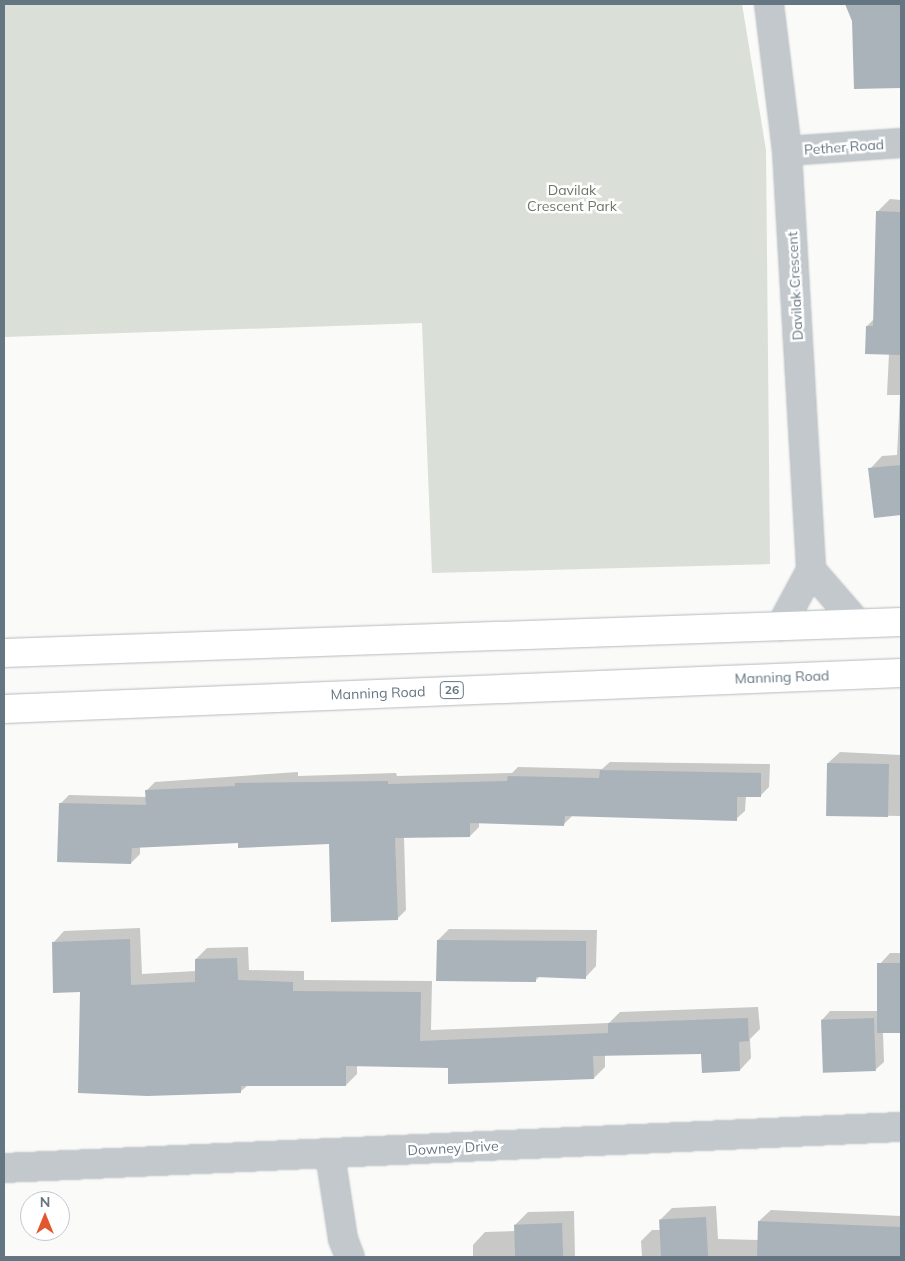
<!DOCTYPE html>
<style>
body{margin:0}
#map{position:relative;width:905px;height:1261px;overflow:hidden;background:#fafaf8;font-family:Mulish,sans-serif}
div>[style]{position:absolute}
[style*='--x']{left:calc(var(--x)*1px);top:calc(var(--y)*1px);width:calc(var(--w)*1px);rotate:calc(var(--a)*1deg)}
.green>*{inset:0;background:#dadfd7}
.shadow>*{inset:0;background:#0003}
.building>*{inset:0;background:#aab3b9;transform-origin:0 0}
.roads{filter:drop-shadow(0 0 1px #b5babe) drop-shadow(0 0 1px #b5babe)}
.minor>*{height:28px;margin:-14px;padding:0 14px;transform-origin:14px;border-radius:14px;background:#c3c8cc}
.major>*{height:28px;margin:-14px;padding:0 14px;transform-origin:14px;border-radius:14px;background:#fff}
span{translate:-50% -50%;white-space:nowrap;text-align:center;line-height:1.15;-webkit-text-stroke:5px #fff;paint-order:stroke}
.shield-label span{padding:1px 4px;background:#fff;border:1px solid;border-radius:4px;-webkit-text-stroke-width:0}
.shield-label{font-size:12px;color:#657683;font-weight:700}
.street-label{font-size:14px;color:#657683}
.park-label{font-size:14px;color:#687a64}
.frame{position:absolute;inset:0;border:5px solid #657683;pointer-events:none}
.north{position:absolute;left:20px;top:1191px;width:50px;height:50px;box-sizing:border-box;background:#fff;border:1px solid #c1c8cd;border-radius:50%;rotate:0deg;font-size:14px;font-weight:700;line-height:20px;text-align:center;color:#657683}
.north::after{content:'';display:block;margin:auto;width:18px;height:22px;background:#e4572e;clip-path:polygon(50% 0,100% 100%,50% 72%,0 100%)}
</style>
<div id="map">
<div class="green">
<i style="clip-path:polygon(4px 4px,742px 4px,766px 150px,770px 564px,432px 573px,422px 323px,4px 337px)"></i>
</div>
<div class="shadow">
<i style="clip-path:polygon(846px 4px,901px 4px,901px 87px,855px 88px,853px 21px)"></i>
<i style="clip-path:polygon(890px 199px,901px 200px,901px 513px,875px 517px,870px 469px,882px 456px,897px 455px,900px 395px,887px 395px,889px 353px,867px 326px,875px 318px,877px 212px)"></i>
<i style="clip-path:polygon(840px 752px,901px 755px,901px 816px,827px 815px,828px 763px)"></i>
<i style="clip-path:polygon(610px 762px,770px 764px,769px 787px,760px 796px,746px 796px,745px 811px,736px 819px,573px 815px,564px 824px,479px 822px,479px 827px,470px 836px,404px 837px,406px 910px,397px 919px,330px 842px,239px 842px,140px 847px,140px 854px,131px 863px,60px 804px,69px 795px,146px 797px,146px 791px,155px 782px,298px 772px,298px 776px,396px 773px,397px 776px,512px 773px,518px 767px,602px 769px)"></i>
<i style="clip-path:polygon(140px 928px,142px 974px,196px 971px,196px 959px,207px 948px,248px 947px,249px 970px,304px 971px,304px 980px,432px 981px,431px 1030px,609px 1023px,620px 1012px,758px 1007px,760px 1029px,750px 1039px,751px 1058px,740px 1070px,702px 1052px,605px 1055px,605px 1067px,594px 1078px,449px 1067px,357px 1065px,357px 1074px,346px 1085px,248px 1085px,240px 1092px,53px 943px,64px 931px)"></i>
<i style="clip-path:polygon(449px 929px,597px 930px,596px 966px,585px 978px,540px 976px,535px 981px,438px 940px)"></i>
<i style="clip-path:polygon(890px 953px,901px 953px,901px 1032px,883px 1033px,884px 1062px,875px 1070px,822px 1020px,830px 1011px,880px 1011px,879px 965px)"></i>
<i style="clip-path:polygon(716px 1206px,718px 1239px,759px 1240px,759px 1221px,771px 1210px,901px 1216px,901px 1257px,642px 1257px,641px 1241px,652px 1230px,661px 1230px,661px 1219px,672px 1208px)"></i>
<i style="clip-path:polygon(574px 1211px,575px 1257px,473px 1257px,473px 1245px,485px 1232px,515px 1231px,515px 1225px,528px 1212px)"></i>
</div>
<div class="building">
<i style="clip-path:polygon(845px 4px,901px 4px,901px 88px,854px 89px,852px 21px)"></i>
<i style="clip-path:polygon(876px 211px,901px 212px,901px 355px,865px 354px,866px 326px,873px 326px)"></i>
<i style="clip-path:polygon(901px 465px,901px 515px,874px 518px,868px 468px)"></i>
<i style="left:827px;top:763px;width:62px;height:53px;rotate:1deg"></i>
<i style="clip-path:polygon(600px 770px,761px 773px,761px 797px,737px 797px,737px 821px,565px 816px,564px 826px,470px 823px,470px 837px,395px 838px,398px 920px,331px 922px,329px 844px,238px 848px,238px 843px,132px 848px,131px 864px,57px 862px,59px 803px,146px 805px,145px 790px,235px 786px,235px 783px,388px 781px,388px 784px,507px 781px,508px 776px,599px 778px)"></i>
<i style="clip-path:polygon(130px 939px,131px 985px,195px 982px,195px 959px,237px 958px,238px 980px,293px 982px,293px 991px,421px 992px,420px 1041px,608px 1033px,608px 1023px,748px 1018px,749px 1041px,739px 1042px,740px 1071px,702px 1073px,701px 1054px,593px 1056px,594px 1079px,448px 1084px,448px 1068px,346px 1066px,346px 1086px,241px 1086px,241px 1093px,147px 1096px,78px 1093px,80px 992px,53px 993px,52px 942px)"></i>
<i style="clip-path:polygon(437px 940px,586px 941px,586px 979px,536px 977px,536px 982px,436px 981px)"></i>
<i style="left:901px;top:963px;width:70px;height:24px;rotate:90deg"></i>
<i style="left:874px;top:1018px;width:53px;height:53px;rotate:88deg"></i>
<i style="left:706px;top:1217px;width:40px;height:47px;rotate:87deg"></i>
<i style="clip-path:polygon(758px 1221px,901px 1227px,901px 1257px,757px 1257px)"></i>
<i style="left:562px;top:1223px;width:34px;height:48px;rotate:88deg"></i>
</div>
<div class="roads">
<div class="minor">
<i style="--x:769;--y:4;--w:148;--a:83"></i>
<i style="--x:787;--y:151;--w:420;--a:86.7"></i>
<i style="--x:811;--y:570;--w:64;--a:118.2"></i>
<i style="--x:787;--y:151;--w:114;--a:-4"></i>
<i style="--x:811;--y:570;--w:70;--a:49"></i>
<i style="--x:330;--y:1154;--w:86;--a:81.3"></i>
<i style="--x:343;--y:1239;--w:19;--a:69"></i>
<i style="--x:4;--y:1168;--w:898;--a:-2.62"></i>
</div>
<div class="major">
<i style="--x:4;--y:653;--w:898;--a:-1.98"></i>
<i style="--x:4;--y:709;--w:898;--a:-2.3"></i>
</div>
</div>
<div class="shield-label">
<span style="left:452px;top:690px">26</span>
</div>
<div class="street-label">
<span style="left:844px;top:147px;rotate:-4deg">Pether Road</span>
<span style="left:795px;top:286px;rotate:-93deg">Davilak Crescent</span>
<span style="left:782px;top:677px;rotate:-2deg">Manning Road</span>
<span style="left:378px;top:693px;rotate:-2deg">Manning Road</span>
<span style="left:453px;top:1148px;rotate:-3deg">Downey Drive</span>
</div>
<div class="park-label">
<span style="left:572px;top:198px">Davilak<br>Crescent Park</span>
</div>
<div class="frame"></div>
<div class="north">N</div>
</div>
